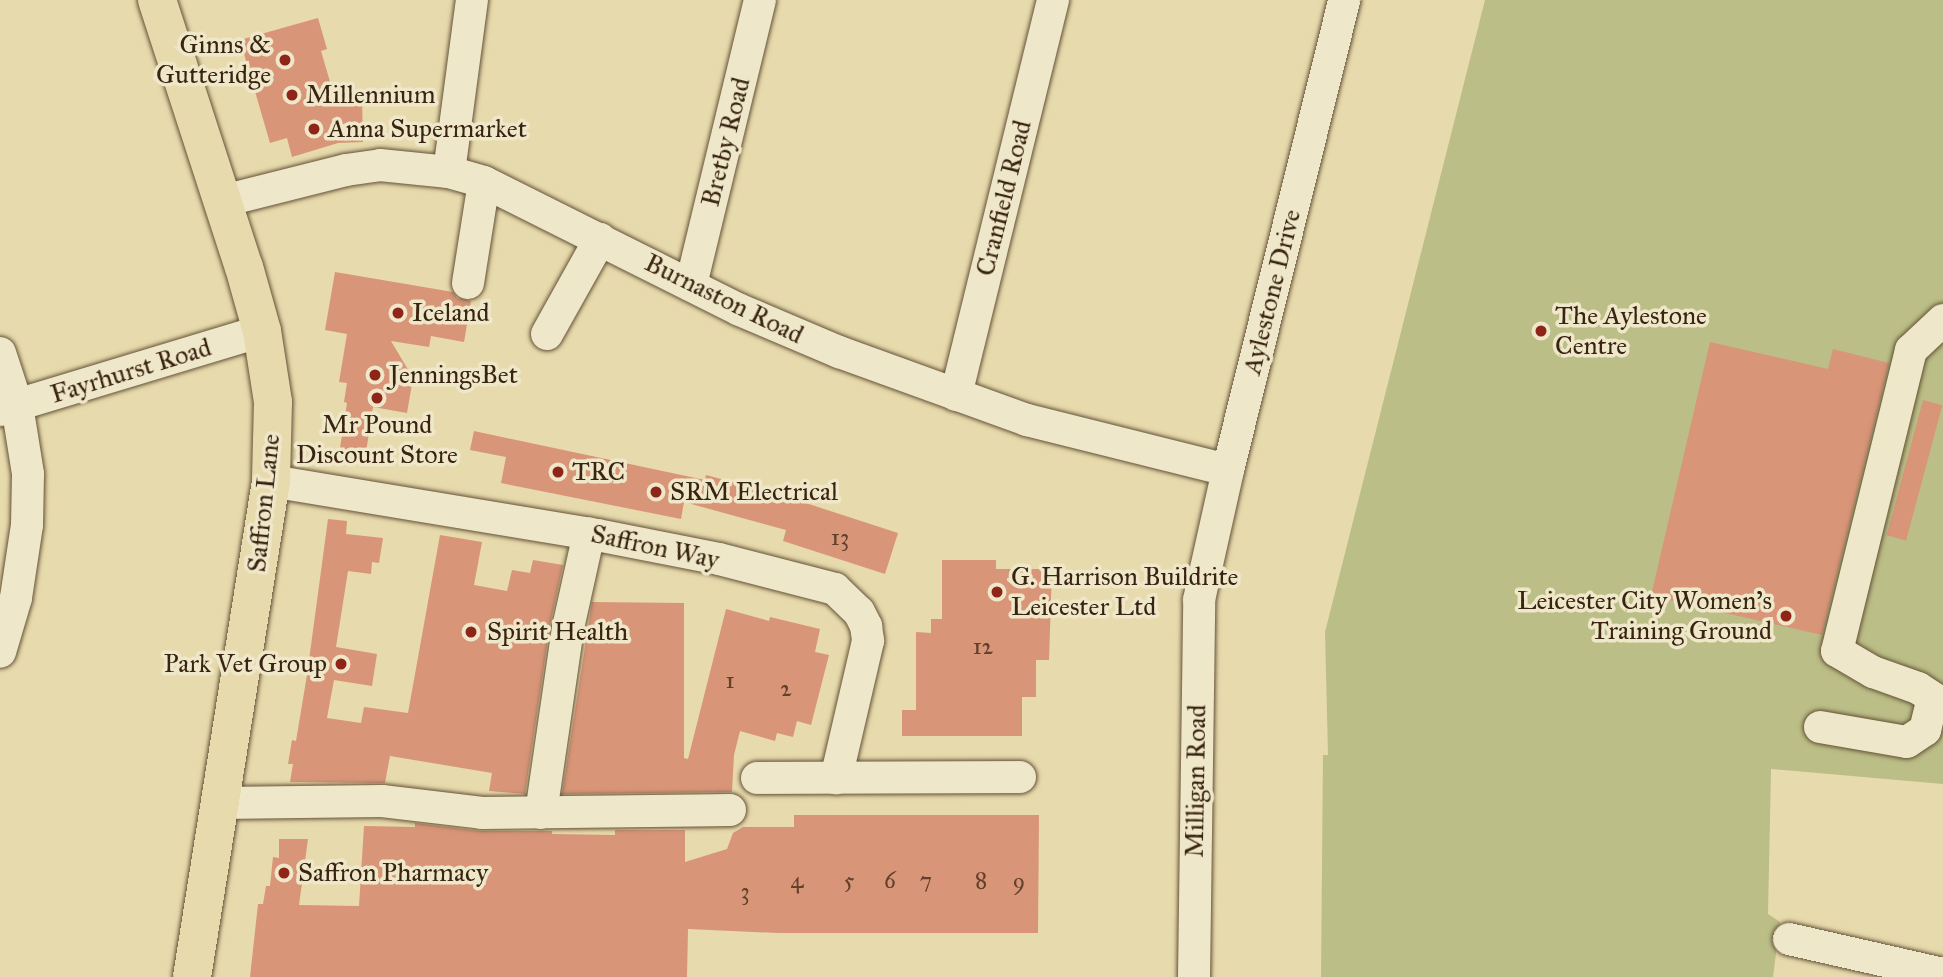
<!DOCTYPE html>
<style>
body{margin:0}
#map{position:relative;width:1943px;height:977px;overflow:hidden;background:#e7daac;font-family:"IM FELL Great Primer",serif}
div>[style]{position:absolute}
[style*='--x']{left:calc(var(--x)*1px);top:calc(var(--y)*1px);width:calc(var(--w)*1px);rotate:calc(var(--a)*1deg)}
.green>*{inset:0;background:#bbbe86}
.building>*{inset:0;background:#d89578;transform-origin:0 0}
.roads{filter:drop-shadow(0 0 2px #645238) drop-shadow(0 0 2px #645238)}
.minor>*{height:32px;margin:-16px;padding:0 16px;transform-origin:16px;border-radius:16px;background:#efe7c9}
.major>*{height:38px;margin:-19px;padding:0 19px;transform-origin:19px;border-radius:19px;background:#e7daac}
.dots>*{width:19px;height:19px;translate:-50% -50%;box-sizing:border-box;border:4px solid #efe7c9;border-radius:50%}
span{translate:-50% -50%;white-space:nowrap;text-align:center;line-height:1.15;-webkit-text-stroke:7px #efe7c9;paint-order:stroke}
.number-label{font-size:23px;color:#61402c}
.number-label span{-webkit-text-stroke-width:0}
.poi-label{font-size:26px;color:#392412}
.right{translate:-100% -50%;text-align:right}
.left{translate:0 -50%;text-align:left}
.street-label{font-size:26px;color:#392412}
</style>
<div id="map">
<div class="green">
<i style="clip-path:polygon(1485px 0,1943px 0,1943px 784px,1771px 769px,1768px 914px,1780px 922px,1773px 977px,1321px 977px,1323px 755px,1328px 755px,1325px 632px)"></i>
</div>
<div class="building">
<i style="clip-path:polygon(318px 18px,327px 49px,321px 51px,333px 92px,362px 98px,363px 142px,338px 143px,292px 157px,287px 138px,270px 143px,240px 40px)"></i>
<i style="clip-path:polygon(335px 272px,453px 292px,457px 298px,471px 301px,464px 342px,431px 336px,429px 347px,391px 341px,413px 378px,407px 413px,373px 407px,364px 465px,338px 461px,347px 403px,344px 402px,347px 383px,339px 382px,347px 334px,325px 330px)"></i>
<i style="clip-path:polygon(1710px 342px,1828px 369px,1833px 349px,1889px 363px,1822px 635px,1651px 596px)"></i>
<i style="left:1923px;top:400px;width:20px;height:140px;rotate:15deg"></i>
<i style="clip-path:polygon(474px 431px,705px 480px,706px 475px,778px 494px,898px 533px,885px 574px,783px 541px,786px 530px,684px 502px,681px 519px,501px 483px,506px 457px,470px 450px)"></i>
<i style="clip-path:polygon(328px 519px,347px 521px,346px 534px,383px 538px,379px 563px,372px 562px,371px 574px,348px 571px,336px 647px,377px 654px,372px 686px,334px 680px,327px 718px,361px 723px,364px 707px,408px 713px,440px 535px,482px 542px,474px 585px,507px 591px,512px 570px,530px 573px,533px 560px,563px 565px,550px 625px,525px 794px,489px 791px,492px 773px,390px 756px,385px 783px,290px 782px,293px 764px,288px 764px,292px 740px,296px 741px,307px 675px)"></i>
<i style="clip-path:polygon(942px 560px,996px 560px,996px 569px,1052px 569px,1049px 660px,1036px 660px,1036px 697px,1022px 697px,1022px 736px,902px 736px,902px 710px,916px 710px,916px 632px,931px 633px,931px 619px,942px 619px)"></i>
<i style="clip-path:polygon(592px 602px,684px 603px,684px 758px,688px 759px,726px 609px,769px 621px,770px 617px,820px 629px,815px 652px,829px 655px,811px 725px,797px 721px,793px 737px,777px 733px,775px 741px,740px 731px,734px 755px,732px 792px,562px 794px)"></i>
<i style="clip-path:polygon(794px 815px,1039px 815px,1038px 933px,778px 933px,688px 929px,687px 977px,250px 977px,258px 904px,263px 904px,266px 886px,270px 886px,273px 857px,279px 858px,279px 839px,308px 839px,299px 905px,359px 906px,364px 826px,415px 827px,415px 823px,480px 831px,552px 831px,552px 834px,615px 835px,615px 830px,685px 830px,685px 862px,727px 849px,733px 833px,743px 827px,794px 827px)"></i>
</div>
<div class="roads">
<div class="minor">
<i style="--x:449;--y:172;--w:174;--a:-82.4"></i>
<i style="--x:223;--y:201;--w:127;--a:-14.1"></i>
<i style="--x:346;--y:170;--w:34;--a:-8"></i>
<i style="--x:380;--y:165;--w:69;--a:5.8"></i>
<i style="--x:449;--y:172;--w:36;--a:16"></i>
<i style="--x:484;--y:182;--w:286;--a:26.6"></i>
<i style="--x:740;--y:310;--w:108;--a:23"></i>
<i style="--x:839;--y:352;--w:200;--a:19.9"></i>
<i style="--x:1027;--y:420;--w:207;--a:14"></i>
<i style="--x:468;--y:283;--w:102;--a:-81"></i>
<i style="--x:691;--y:285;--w:293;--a:-76.4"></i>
<i style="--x:1943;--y:320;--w:44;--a:136.8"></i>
<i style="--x:1911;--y:350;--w:310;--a:103.8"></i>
<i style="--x:1837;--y:651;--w:42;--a:30.3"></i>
<i style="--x:1873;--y:672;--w:48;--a:19.6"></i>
<i style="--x:1918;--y:688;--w:30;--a:33"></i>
<i style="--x:547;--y:334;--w:109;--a:-60.8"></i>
<i style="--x:0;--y:353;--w:55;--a:71.9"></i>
<i style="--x:17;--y:405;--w:70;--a:80.9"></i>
<i style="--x:28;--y:474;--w:51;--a:91.1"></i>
<i style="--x:27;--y:525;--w:74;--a:98.6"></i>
<i style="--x:16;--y:598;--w:56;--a:106.5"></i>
<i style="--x:956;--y:395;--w:407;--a:-76.2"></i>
<i style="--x:0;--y:410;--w:274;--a:-16.8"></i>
<i style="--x:271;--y:481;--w:330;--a:9.4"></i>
<i style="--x:597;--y:535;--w:124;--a:11.1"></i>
<i style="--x:719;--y:559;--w:120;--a:14.5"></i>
<i style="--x:835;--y:589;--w:33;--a:44"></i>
<i style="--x:859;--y:612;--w:16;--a:63"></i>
<i style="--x:866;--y:626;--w:15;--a:82"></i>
<i style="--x:868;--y:641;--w:141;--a:103.1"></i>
<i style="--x:1820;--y:727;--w:88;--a:9.8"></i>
<i style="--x:1907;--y:742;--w:22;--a:-34"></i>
<i style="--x:1925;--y:730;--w:32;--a:-76"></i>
<i style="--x:757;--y:778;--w:263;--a:-0.2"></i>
<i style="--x:220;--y:803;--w:162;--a:-0.7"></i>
<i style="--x:382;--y:801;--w:101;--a:6.8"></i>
<i style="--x:482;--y:813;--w:248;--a:-0.7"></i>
<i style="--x:541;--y:813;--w:187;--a:-81.7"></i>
<i style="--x:568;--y:628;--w:97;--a:-77.5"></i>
<i style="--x:1789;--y:939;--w:158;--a:12.8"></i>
<i style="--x:1194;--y:977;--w:377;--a:-89.2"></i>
<i style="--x:1199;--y:600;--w:133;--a:-77.4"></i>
<i style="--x:1228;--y:470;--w:484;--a:-76.1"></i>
</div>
<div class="major">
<i style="--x:157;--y:0;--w:281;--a:72"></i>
<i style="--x:244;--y:267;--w:66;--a:74.3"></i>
<i style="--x:262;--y:331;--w:72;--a:81.2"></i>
<i style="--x:273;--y:402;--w:79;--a:91.5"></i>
<i style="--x:271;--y:481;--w:502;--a:99.05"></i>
</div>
</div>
<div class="dots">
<i style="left:285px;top:60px;background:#8f2418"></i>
<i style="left:292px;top:95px;background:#8f2418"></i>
<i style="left:314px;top:129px;background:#8f2418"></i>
<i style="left:398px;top:313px;background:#8f2418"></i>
<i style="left:1541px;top:331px;background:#8f2418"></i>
<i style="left:375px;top:375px;background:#8f2418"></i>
<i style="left:377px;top:398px;background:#8f2418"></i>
<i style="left:558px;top:472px;background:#8f2418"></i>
<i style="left:656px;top:492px;background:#8f2418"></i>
<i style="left:997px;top:592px;background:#8f2418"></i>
<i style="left:1786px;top:616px;background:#8f2418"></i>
<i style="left:471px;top:632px;background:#8f2418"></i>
<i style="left:341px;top:664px;background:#8f2418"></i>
<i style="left:284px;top:873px;background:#8f2418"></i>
</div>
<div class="number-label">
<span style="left:840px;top:537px">13</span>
<span style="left:983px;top:646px">12</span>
<span style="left:730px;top:680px">1</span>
<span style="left:786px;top:688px">2</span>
<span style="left:797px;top:880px">4</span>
<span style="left:849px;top:880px">5</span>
<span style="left:890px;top:880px">6</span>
<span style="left:926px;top:880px">7</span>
<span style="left:981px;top:880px">8</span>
<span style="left:1019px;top:881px">9</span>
<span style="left:745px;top:891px">3</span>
</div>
<div class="poi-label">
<span class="right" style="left:271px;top:60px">Ginns &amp;<br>Gutteridge</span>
<span class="left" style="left:306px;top:95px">Millennium</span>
<span class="left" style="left:328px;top:129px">Anna Supermarket</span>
<span class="left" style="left:412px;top:313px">Iceland</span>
<span class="left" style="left:1555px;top:331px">The Aylestone<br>Centre</span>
<span class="left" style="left:389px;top:375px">JenningsBet</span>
<span style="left:377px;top:440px">Mr Pound<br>Discount Store</span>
<span class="left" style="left:572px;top:472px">TRC</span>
<span class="left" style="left:670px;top:492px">SRM Electrical</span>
<span class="left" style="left:1011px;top:592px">G. Harrison Buildrite<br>Leicester Ltd</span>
<span class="right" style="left:1772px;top:616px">Leicester City Women's<br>Training Ground</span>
<span class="left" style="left:487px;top:632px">Spirit Health</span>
<span class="right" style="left:327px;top:664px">Park Vet Group</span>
<span class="left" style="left:298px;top:873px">Saffron Pharmacy</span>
</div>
<div class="street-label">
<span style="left:726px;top:142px;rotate:-76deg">Bretby Road</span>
<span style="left:1004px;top:198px;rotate:-76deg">Cranfield Road</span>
<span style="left:1272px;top:292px;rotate:-76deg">Aylestone Drive</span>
<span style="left:724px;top:299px;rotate:26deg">Burnaston Road</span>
<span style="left:131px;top:371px;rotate:-17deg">Fayrhurst Road</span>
<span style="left:264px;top:503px;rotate:-84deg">Saffron Lane</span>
<span style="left:655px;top:547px;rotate:12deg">Saffron Way</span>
<span style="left:1196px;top:781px;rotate:-89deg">Milligan Road</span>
</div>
</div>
